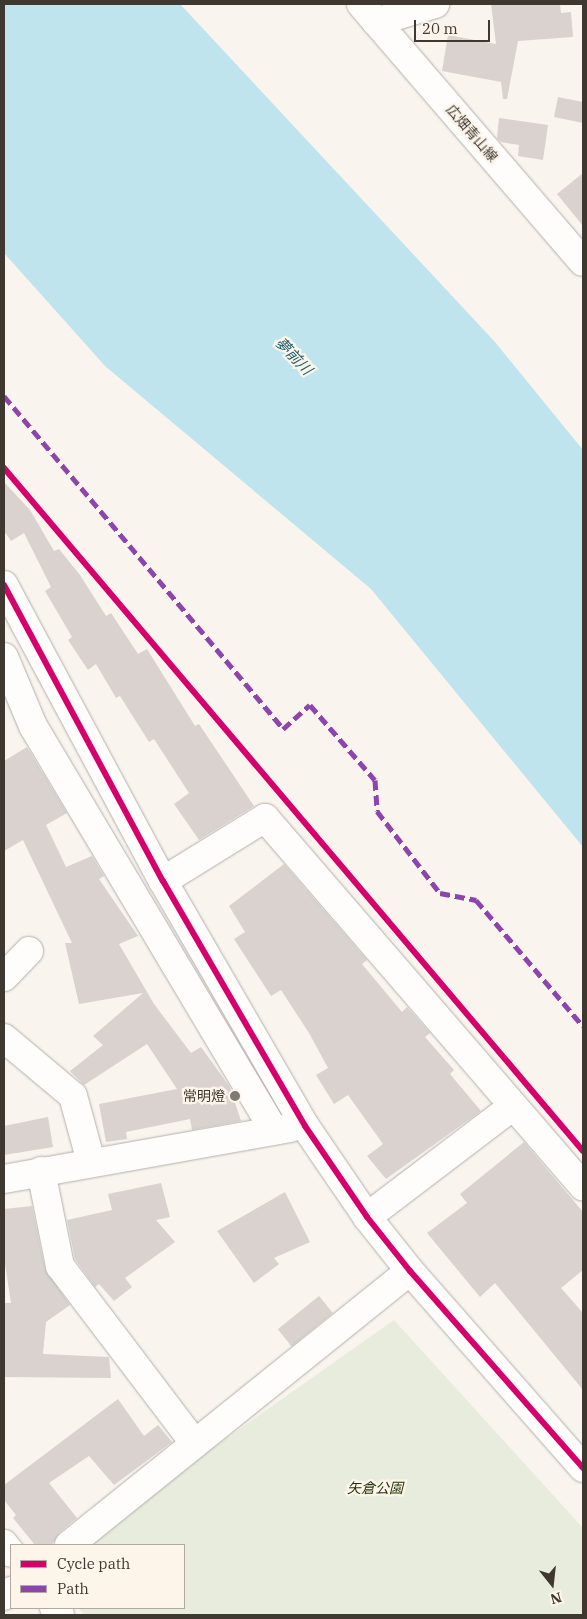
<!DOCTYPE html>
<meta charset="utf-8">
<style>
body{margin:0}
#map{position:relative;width:587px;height:1619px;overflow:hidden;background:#f9f4ee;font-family:"IBM Plex Serif","Noto Sans JP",serif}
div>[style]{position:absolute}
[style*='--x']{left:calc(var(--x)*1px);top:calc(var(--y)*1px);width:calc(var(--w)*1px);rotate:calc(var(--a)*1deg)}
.green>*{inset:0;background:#e7ecdc}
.water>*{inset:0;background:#c0e4ed}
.building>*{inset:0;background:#d9d2cf;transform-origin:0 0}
.roads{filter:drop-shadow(0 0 1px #b4afa9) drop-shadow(0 0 1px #b4afa9)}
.minor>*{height:28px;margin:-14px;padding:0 14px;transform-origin:14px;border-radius:14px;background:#fefdfc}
.major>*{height:28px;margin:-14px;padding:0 14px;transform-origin:14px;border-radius:14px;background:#fefdfc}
.quiet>*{height:5px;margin-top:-2.5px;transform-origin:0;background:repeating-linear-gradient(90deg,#8e44ad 0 10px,transparent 0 15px)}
.cycleway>*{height:6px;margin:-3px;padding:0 3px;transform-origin:3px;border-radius:3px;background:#d6006c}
.dots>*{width:14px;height:14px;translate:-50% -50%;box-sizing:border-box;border:2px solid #fdf4ea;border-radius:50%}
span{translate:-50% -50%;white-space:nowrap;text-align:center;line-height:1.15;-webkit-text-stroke:4.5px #fdf4ea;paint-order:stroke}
.street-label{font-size:14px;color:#3e3831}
.poi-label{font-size:14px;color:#3e3831}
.right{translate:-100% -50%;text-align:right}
.park-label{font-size:14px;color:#1f3105;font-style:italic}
.water-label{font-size:15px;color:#1a5e6f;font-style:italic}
.frame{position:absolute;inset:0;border:5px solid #3e3831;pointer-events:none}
.legend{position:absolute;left:10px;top:1544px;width:175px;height:65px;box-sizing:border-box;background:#fdf4ea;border:1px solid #b1a9a0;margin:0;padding:6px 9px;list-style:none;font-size:15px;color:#3e3831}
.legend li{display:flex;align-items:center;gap:10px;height:25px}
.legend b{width:25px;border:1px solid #b1a9a0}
.north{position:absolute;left:527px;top:1559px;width:50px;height:50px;-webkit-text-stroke:4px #fdf4ea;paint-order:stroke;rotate:164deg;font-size:14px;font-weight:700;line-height:20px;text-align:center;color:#3e3831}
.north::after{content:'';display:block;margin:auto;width:18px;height:22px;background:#3e3831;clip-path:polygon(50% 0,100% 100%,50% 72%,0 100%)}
.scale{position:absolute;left:414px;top:20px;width:76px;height:22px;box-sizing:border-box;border:2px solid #3e3831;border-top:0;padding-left:6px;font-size:15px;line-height:18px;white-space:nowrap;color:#3e3831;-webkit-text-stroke:4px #fdf4ea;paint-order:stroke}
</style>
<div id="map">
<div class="green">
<i style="clip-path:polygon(394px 1320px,583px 1528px,583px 1615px,84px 1615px,79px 1608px,184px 1608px,184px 1545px,87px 1545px,207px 1452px)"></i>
</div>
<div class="water">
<i style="clip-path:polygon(4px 4px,180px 4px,495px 342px,583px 450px,583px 847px,371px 589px,105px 366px,4px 253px)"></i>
</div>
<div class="building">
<i style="clip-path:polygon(491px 4px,560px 4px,561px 13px,571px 12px,573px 37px,518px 41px,507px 99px,503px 99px,501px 82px,442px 71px,448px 35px,496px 44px)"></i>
<i style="clip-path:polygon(558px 97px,583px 102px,583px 123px,554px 117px)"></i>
<i style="clip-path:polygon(499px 118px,548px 125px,543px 160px,518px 156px,519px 145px,501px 142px,497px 138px)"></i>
<i style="clip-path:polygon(583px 173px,583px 226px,557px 194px)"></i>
<i style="clip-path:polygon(4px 482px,30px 510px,54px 551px,59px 549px,80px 575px,106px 616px,111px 613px,138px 654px,147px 649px,195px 726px,199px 724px,254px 806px,199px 840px,174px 804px,189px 793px,154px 739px,149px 742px,120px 696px,116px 698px,96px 664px,88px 670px,68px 640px,72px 637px,45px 591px,51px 587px,24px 533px,11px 541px,4px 531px)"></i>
<i style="clip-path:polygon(27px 747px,67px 813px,46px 825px,66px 867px,92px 856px,104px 876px,99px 879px,138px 936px,119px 944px,154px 1004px,191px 1053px,201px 1047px,230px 1087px,241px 1121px,192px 1130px,190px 1119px,126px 1132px,127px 1139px,106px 1142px,99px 1104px,177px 1089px,147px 1044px,84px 1085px,70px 1071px,103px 1045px,93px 1036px,143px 993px,79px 1004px,65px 943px,72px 943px,23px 840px,4px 851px,4px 761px)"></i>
<i style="clip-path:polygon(284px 864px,367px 960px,362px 964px,402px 1012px,407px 1007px,430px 1033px,425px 1037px,454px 1070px,450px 1074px,481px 1111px,386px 1179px,367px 1156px,383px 1144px,348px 1095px,334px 1104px,316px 1075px,328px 1068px,309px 1033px,281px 990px,271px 996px,234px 939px,245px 932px,229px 906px)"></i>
<i style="clip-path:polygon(48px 1117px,53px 1147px,4px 1155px,4px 1126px)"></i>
<i style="clip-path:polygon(524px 1142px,583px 1212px,583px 1270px,561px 1288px,583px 1313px,583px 1390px,495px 1283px,480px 1297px,427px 1233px,467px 1203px,460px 1194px)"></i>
<i style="clip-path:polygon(161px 1183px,170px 1217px,156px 1220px,175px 1242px,125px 1278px,132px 1287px,114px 1301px,99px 1284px,95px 1287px,75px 1259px,67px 1220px,112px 1210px,108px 1194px)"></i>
<i style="clip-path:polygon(285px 1192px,310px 1242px,274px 1258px,279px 1264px,254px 1283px,217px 1231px)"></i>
<i style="clip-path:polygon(32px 1206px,45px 1269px,70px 1305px,46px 1322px,43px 1354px,109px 1357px,111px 1378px,4px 1377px,4px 1303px,11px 1303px,4px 1257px,4px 1209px)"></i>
<i style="left:319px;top:1296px;width:22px;height:53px;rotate:51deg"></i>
<i style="clip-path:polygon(118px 1399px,144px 1436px,158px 1425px,172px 1442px,114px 1485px,89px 1456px,49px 1483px,77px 1518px,59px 1533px,52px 1545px,35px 1545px,13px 1518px,16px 1515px,4px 1500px,4px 1485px)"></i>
</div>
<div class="roads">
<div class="minor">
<i style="--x:376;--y:22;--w:62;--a:-17"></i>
<i style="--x:4;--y:585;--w:336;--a:61.8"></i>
<i style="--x:163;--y:881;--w:283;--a:59.9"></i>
<i style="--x:305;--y:1126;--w:110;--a:55.7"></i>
<i style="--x:367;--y:1217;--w:69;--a:51.5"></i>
<i style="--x:410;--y:1271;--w:262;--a:48.7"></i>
<i style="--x:4;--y:657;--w:75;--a:67.2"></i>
<i style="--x:33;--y:726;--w:471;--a:59.2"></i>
<i style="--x:163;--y:881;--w:120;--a:-31.7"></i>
<i style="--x:265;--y:818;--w:487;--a:49.2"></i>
<i style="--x:4;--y:977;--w:36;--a:-46"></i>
<i style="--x:4;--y:1038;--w:90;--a:40"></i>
<i style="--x:73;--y:1096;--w:68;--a:74.7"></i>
<i style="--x:41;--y:1171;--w:97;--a:78.7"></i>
<i style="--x:60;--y:1266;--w:223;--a:52.8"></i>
<i style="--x:4;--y:1179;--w:291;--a:-10.1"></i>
<i style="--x:367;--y:1217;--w:182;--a:-37.2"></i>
<i style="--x:4;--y:1544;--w:11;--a:52"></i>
<i style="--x:69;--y:1545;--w:437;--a:-38.8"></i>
<i style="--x:4;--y:1596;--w:9;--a:-36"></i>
<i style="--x:54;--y:1608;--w:9;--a:49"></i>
</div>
<div class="major">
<i style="--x:361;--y:4;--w:340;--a:49.3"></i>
</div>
</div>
<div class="quiet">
<i style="--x:4;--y:396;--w:434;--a:50"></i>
<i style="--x:283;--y:729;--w:36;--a:-42"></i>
<i style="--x:310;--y:705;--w:99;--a:49.1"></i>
<i style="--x:375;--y:780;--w:31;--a:86"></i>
<i style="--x:377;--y:811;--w:103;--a:52.5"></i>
<i style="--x:440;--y:893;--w:37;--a:11"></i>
<i style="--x:476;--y:900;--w:165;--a:49.7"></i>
</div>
<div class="cycleway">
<i style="--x:4;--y:468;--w:895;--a:49.71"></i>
<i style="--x:4;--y:585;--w:336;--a:61.8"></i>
<i style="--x:163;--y:881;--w:283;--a:59.9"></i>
<i style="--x:305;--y:1126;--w:110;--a:55.7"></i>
<i style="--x:367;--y:1217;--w:69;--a:51.5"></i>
<i style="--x:410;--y:1271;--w:262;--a:48.7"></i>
</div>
<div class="dots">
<i style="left:235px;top:1096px;background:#7f7a73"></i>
</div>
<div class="street-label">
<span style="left:472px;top:133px;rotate:49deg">広畑青山線</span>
</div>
<div class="poi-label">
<span class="right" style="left:225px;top:1096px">常明燈</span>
</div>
<div class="park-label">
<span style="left:375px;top:1488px">矢倉公園</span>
</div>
<div class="water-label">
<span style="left:294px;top:356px;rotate:46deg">夢前川</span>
</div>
<div class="frame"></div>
<ul class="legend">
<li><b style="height:6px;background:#d6006c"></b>Cycle path</li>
<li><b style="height:6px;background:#8e44ad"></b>Path</li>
</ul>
<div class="north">N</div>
<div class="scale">20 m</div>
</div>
